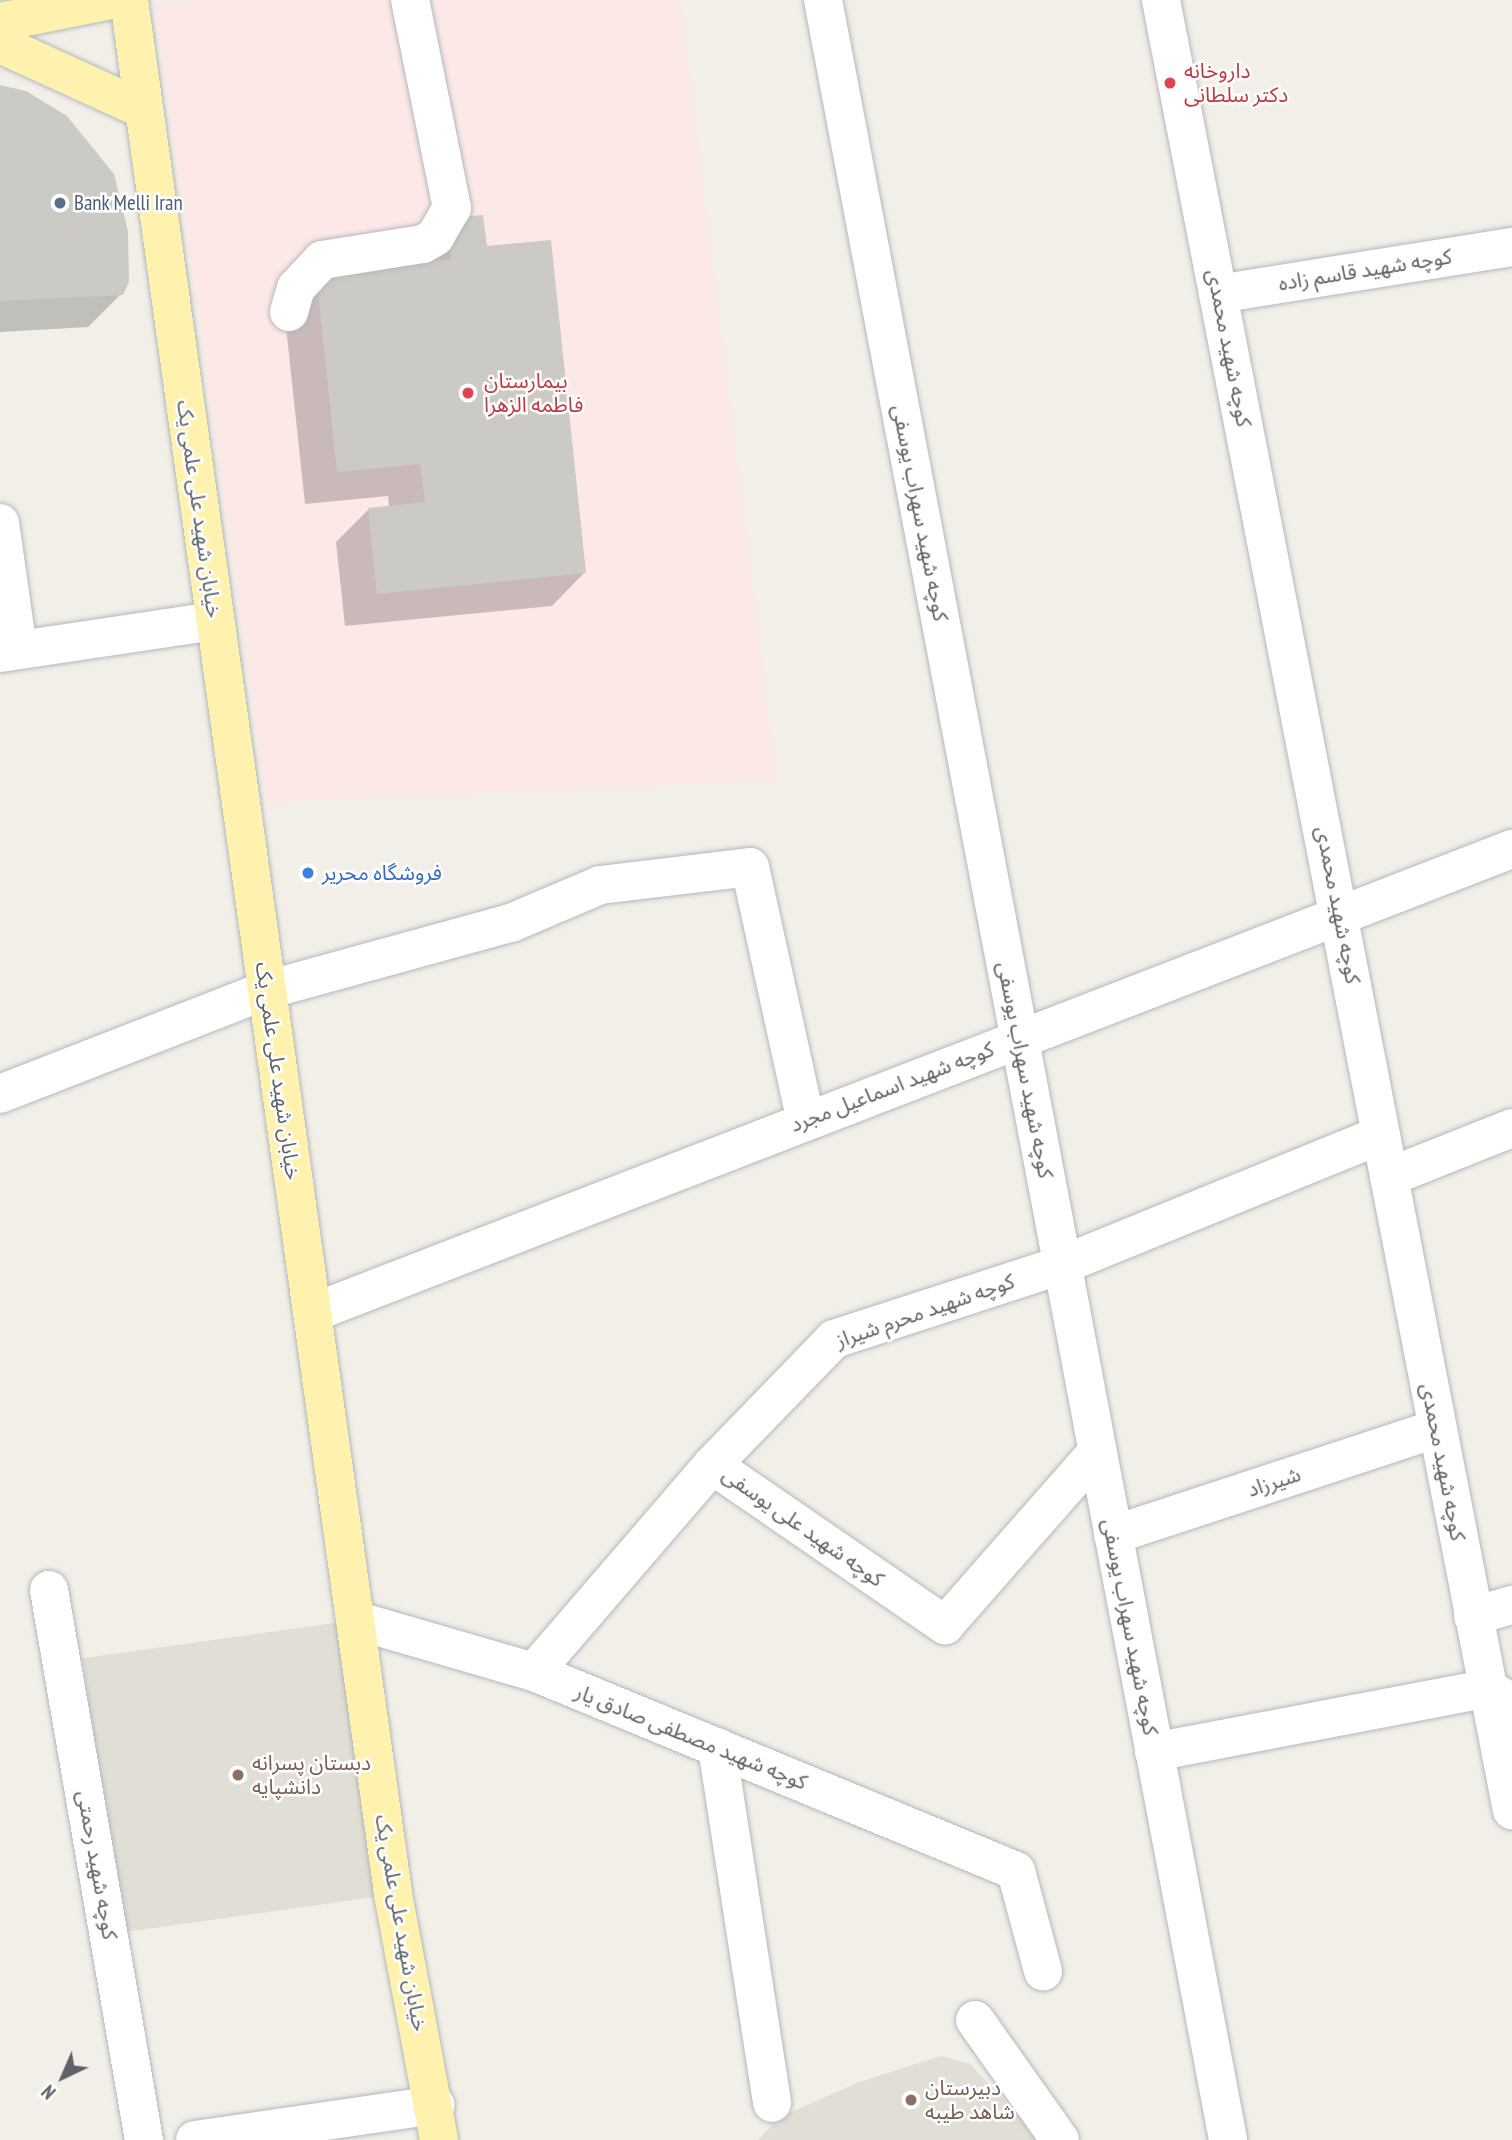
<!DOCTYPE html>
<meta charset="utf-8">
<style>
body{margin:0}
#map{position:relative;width:1512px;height:2140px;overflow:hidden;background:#f1efe8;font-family:"PT Sans Narrow","Noto Sans Arabic",sans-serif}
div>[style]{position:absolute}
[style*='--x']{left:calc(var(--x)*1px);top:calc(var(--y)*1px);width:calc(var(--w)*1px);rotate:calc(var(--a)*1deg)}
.education>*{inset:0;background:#e1ded6;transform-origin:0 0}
.medical>*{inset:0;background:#fce8e6}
.shadow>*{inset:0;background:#0003}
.building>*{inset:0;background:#cccac5}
.roads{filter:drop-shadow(0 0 2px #b5b8bc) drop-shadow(0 0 2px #b5b8bc)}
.minor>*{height:38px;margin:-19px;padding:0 19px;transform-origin:19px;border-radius:19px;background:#fff}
.major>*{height:38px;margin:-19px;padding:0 19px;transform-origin:19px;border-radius:19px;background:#fff2af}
.dots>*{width:19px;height:19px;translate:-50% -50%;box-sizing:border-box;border:4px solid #fff;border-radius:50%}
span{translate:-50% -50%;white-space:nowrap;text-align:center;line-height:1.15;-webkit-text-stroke:5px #fff;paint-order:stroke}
.health-label{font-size:21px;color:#be3a42}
.left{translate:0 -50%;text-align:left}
.service-label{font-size:21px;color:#4e5e75}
.street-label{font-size:21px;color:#5f6368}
.shop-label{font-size:21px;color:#366cbe}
.education-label{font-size:21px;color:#785e54}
.north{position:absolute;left:28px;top:2042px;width:70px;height:70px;-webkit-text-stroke:5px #fff;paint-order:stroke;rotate:224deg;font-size:19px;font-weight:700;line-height:28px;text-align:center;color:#5f6368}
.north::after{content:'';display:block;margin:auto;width:24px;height:32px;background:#5f6368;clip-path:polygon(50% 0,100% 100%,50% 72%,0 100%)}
</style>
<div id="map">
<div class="education">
<i style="left:355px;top:1620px;width:277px;height:275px;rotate:82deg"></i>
<i style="clip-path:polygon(941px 2056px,970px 2064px,1042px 2140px,758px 2140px,778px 2118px,859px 2082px)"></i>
</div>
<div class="medical">
<i style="clip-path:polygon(194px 0,680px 0,776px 780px,266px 802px,154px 5px)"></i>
</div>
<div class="shadow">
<i style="clip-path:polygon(0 86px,121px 294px,88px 327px,0 332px)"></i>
<i style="clip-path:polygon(448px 220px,485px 248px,585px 572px,552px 606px,345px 626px,336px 542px,369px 509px,389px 507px,388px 496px,305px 504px,284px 308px)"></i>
</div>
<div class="building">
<i style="clip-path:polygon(0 85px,26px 91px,67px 116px,114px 174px,128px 231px,129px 282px,123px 295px,0 301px)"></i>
<i style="clip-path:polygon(483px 215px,487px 246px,551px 240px,586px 573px,377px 594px,368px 508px,425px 502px,420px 464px,337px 472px,316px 273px,451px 259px,447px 218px)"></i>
</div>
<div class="roads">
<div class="minor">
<i style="--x:823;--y:0;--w:2178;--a:79.28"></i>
<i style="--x:1161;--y:0;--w:1844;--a:79.03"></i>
<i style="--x:1218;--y:294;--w:298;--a:-9.1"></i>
<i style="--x:289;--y:312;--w:25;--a:-74"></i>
<i style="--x:296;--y:288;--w:38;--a:-47"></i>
<i style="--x:322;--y:260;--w:102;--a:-9"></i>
<i style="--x:423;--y:244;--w:14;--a:-30"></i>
<i style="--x:435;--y:237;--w:34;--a:-60"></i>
<i style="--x:452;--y:208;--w:212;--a:-101.4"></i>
<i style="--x:0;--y:523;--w:128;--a:81.9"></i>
<i style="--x:0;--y:653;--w:217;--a:-8.5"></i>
<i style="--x:0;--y:1094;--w:287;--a:-21.3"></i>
<i style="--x:267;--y:990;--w:253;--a:-15.4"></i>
<i style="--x:511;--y:923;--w:97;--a:-23.1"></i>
<i style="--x:600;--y:885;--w:151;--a:-6.8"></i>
<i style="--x:750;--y:867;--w:260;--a:77.6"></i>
<i style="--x:1389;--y:1177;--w:132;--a:-21.7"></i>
<i style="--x:312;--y:1313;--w:1287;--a:-21.14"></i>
<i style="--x:712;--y:1465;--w:175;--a:-45.9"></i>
<i style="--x:834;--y:1339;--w:240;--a:-18"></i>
<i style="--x:1062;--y:1265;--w:344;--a:-22.2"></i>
<i style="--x:1113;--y:1535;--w:340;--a:-18.2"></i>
<i style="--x:49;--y:1590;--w:558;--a:80.2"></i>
<i style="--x:1473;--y:1616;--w:41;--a:-15.8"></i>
<i style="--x:355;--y:1620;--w:186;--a:16.2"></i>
<i style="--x:534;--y:1672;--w:521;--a:22.43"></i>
<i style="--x:1016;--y:1871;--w:104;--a:74.9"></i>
<i style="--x:534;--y:1672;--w:273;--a:-49.3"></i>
<i style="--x:712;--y:1465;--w:283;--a:34.5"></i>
<i style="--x:945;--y:1625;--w:230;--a:-48.7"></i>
<i style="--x:717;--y:1747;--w:360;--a:81.2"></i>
<i style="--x:1154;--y:1752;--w:340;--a:-10.8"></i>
<i style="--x:1488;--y:1688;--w:26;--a:32"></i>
<i style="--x:975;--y:2020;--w:147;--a:54.7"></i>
<i style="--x:195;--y:2140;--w:243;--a:-8.3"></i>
</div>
<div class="major">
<i style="--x:129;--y:0;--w:1912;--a:82.06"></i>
<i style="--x:393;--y:1894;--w:250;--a:79.4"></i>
<i style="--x:0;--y:22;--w:113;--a:-11.2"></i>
<i style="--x:0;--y:44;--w:158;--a:24.6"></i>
</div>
</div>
<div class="dots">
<i style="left:1170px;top:83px;background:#e0444e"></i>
<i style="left:60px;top:203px;background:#5c6f8a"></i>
<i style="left:468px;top:393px;background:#e0444e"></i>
<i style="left:308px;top:873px;background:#3f7fe0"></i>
<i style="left:238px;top:1775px;background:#8d6e63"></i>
<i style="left:911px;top:2100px;background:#8d6e63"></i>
</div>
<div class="health-label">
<span class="left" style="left:1184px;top:83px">داروخانه<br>دکتر سلطانی</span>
<span class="left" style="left:484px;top:393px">بیمارستان<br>فاطمه الزهرا</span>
</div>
<div class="service-label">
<span class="left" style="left:74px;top:203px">Bank Melli Iran</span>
</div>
<div class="street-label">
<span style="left:1365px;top:270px;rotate:-9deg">کوچه شهید قاسم زاده</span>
<span style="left:1229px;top:348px;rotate:79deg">کوچه شهید محمدی</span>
<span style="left:199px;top:509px;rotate:82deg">خیابان شهید علی علمی یک</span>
<span style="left:920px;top:513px;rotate:79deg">کوچه شهید سهراب یوسفی</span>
<span style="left:1338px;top:905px;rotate:79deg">کوچه شهید محمدی</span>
<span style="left:1025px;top:1070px;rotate:79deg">کوچه شهید سهراب یوسفی</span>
<span style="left:278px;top:1071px;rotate:82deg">خیابان شهید علی علمی یک</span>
<span style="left:892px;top:1087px;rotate:-21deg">کوچه شهید اسماعیل مجرد</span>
<span style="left:925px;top:1311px;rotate:-19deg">کوچه شهید محرم شیراز</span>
<span style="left:1443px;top:1462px;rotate:79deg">کوچه شهید محمدی</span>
<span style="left:1274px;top:1482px;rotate:-18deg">شیرزاد</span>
<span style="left:803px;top:1527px;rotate:35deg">کوچه شهید علی یوسفی</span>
<span style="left:1130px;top:1627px;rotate:79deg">کوچه شهید سهراب یوسفی</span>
<span style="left:691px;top:1737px;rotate:22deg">کوچه شهید مصطفی صادق یار</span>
<span style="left:97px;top:1865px;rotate:80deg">کوچه شهید رحمتی</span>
<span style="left:401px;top:1923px;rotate:80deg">خیابان شهید علی علمی یک</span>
</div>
<div class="shop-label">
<span class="left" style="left:322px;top:873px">فروشگاه محریر</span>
</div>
<div class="education-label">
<span class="left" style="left:252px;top:1775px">دبستان پسرانه<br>دانشپایه</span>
<span class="left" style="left:925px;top:2100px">دبیرستان<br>شاهد طیبه</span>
</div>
<div class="north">N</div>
</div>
